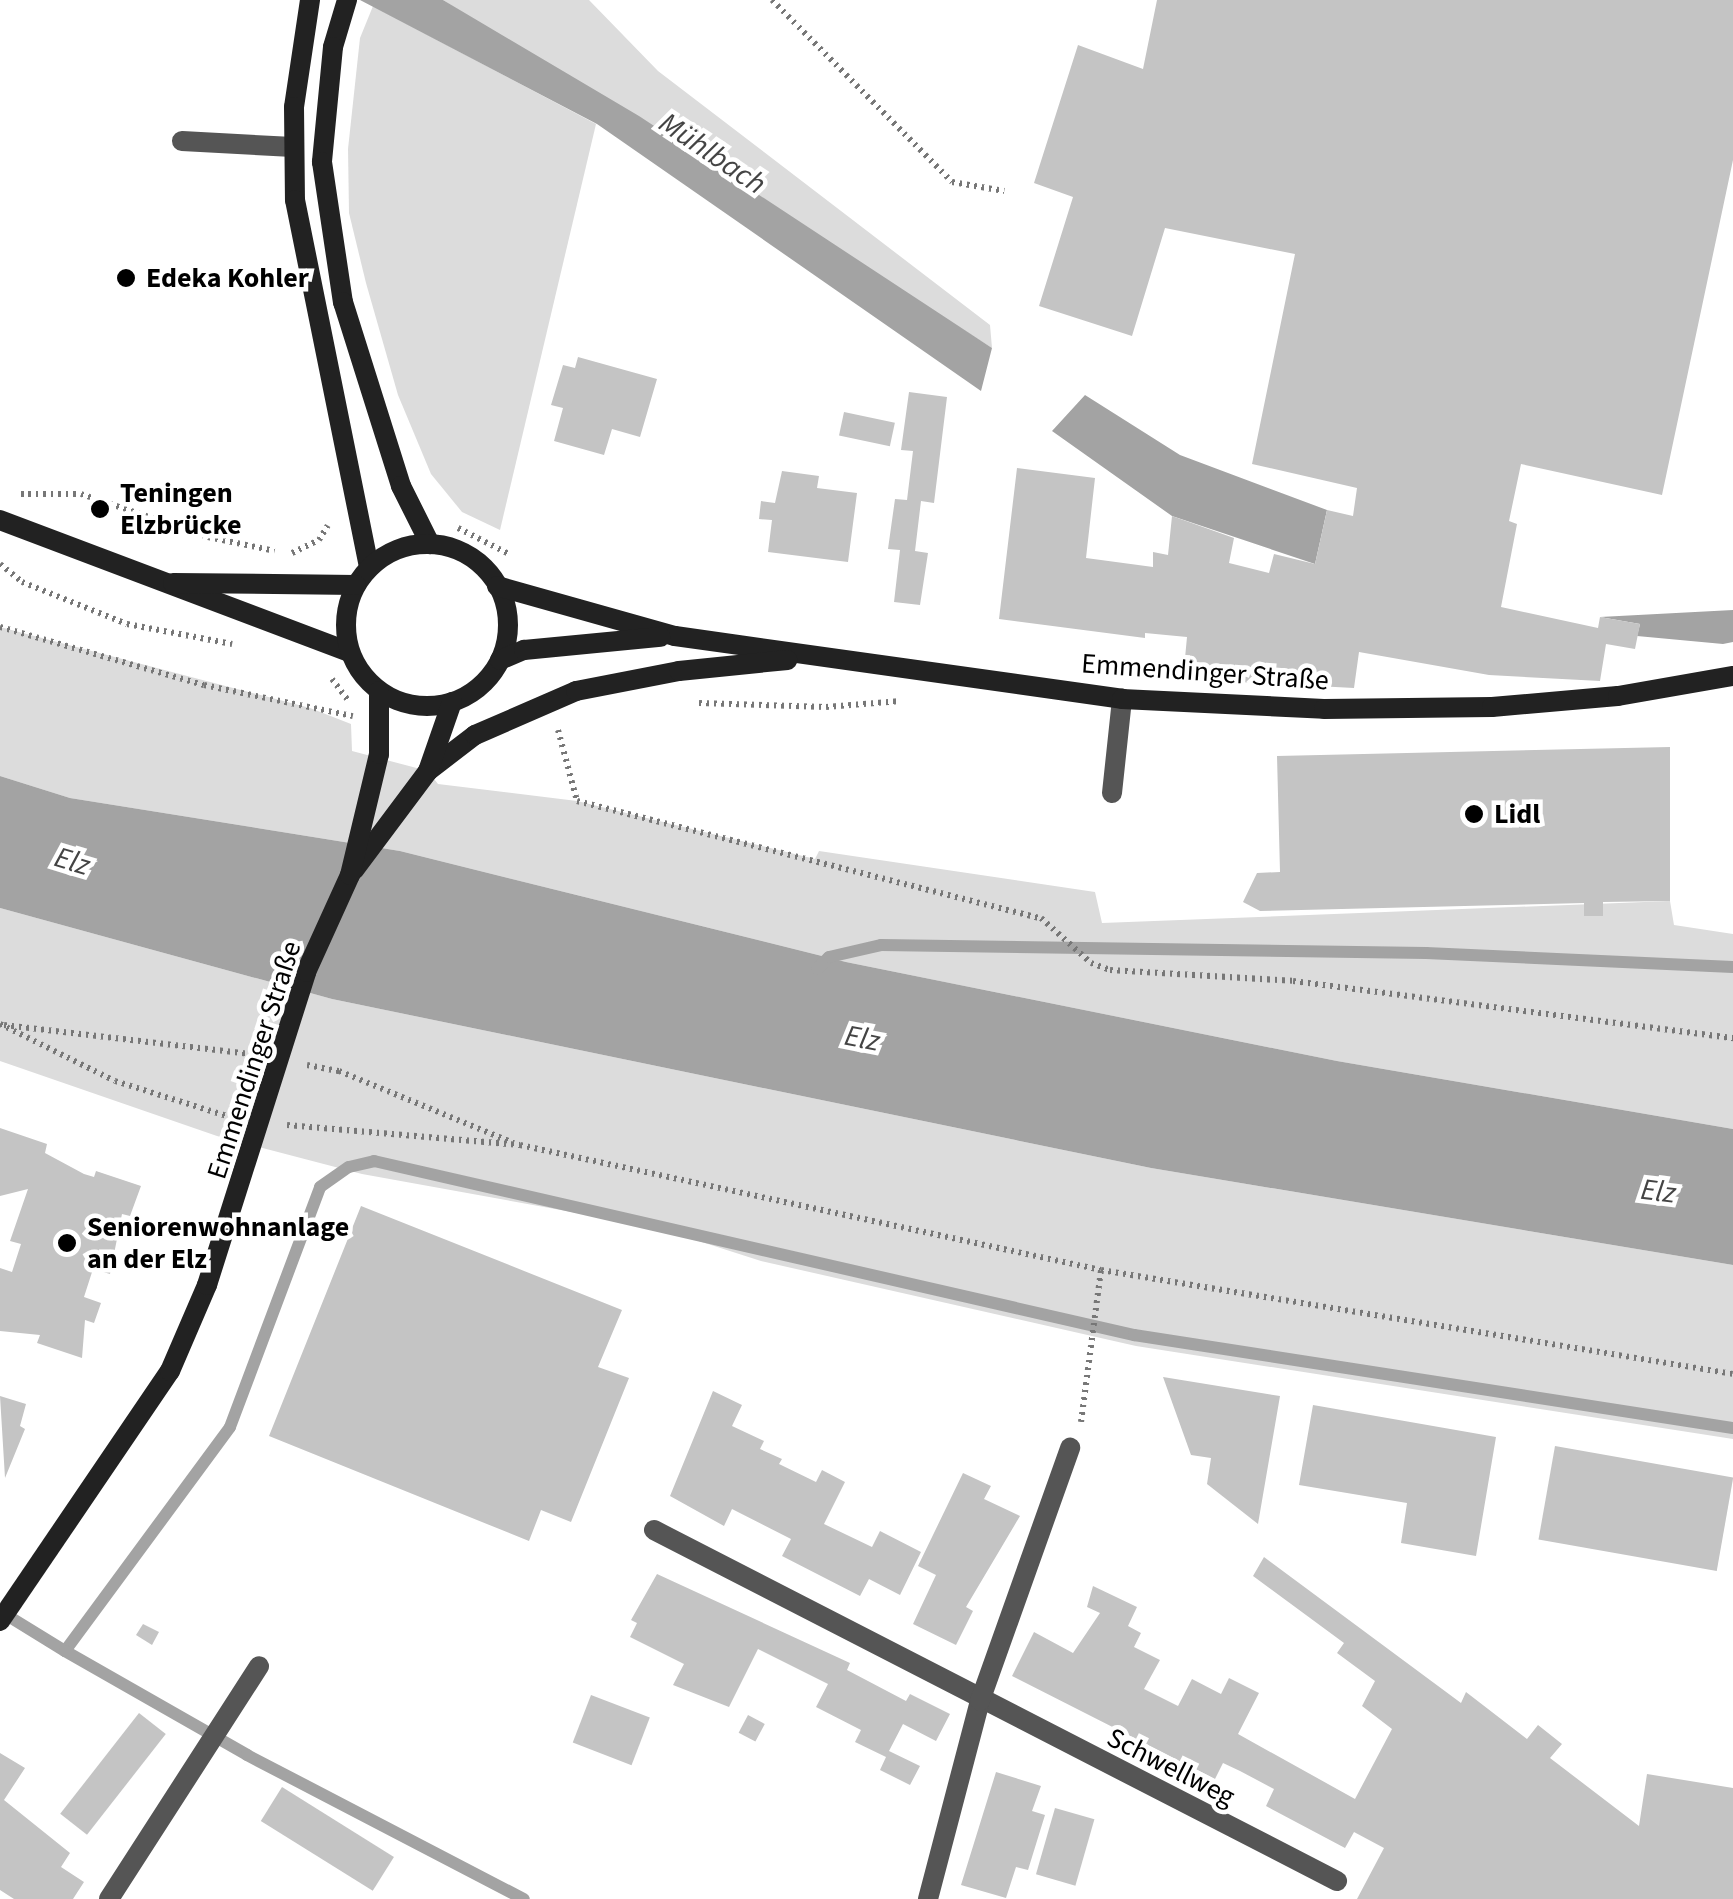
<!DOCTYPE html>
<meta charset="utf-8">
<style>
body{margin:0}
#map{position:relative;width:1733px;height:1899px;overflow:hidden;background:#fff;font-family:"Source Sans 3",sans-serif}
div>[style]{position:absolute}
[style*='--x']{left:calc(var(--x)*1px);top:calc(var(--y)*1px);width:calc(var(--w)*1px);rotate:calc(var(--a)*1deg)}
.green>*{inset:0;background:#dcdcdc}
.water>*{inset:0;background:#a3a3a3}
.stream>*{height:12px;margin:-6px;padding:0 6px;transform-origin:6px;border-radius:6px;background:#a3a3a3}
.building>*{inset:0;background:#c4c4c4;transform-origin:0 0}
.path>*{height:6px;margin-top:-3px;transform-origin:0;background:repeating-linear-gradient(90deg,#777 0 2.5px,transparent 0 7.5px)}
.lane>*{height:20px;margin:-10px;padding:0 10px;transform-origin:10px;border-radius:10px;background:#555}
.street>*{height:20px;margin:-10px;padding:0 10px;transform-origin:10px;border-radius:10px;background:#555}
.secondary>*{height:20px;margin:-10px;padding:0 10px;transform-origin:10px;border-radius:10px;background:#222}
.secondary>.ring{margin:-10px;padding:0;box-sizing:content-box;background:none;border:20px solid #222;border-radius:50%}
.dots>*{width:28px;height:28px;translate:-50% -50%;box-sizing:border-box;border:5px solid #fff;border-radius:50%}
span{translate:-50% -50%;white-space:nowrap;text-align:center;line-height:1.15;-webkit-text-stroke:9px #fff;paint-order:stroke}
.poi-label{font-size:28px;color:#000;font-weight:700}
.left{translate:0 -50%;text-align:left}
.street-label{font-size:28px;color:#000}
.water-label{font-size:30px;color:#444;font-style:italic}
</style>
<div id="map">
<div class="green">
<i style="clip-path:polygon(443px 0,589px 0,658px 71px,990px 325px,992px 348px)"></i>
<i style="clip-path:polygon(373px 6px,596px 124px,500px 530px,462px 512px,431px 474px,398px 395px,366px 283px,349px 213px,348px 149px,360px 38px)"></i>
<i style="clip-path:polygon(0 627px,310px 708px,351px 724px,352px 751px,428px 771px,438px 784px,577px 801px,815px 859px,819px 851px,1095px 892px,1102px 923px,1670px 901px,1674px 925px,1733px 934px,1733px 1129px,1337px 1061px,846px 962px,400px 851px,70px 798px,0 776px)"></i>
<i style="clip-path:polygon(0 908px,332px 999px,1151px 1168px,1733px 1265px,1733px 1439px,1136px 1346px,761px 1261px,655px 1227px,362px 1174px,217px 1136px,0 1061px)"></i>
</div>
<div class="water">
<i style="clip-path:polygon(360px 0,443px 0,639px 116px,992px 348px,981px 391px,597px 124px)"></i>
<i style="clip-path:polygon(1085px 395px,1180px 455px,1327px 510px,1315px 564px,1172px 516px,1052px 431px)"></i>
<i style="clip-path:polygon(1733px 610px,1733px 642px,1723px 644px,1637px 636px,1640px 624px,1600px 617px)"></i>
<i style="clip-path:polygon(0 776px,70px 798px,400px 851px,846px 962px,1337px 1061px,1733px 1129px,1733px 1265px,1151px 1168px,332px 999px,0 908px)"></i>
</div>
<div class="stream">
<i style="--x:817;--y:969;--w:17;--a:-45"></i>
<i style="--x:829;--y:957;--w:53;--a:-13"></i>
<i style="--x:881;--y:945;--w:545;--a:0.84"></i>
<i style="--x:1426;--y:953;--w:307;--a:2.6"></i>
<i style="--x:0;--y:1611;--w:76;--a:31.6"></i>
<i style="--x:65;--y:1651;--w:278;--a:-53.6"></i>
<i style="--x:230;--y:1427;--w:256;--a:-69.4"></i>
<i style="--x:320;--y:1187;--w:35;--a:-35"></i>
<i style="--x:349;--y:1167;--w:26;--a:-13"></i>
<i style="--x:374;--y:1161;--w:780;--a:12.9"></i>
<i style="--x:1134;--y:1335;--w:606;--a:8.83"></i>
<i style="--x:65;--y:1651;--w:210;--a:29.7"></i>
<i style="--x:247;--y:1755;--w:312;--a:27.5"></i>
</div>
<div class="building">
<i style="clip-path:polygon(1157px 0,1733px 0,1733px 160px,1662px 495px,1521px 464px,1509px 521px,1517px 524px,1501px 607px,1598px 628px,1600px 617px,1640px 624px,1635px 649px,1606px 644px,1600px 681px,1489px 675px,1359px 652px,1354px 688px,1183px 679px,1187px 637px,1145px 633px,1145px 638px,999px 619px,1017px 468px,1095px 478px,1086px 558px,1153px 567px,1153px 552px,1168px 555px,1172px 516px,1234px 538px,1229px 563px,1269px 573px,1274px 554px,1315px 564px,1327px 510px,1353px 516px,1357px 488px,1252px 464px,1295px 254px,1165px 228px,1132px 336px,1039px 306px,1073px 197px,1034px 183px,1078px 45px,1143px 69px)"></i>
<i style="clip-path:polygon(578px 357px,657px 379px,640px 437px,612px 429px,604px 455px,554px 441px,563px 408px,551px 405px,563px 365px,575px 368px)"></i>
<i style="clip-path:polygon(909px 392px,947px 397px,934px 503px,921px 501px,915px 551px,928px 553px,920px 605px,894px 602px,900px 550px,888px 549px,895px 499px,907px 500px,913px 451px,901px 450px)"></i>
<i style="left:844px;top:412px;width:52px;height:24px;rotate:12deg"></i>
<i style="clip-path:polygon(782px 471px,819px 476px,817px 488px,857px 493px,848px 562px,768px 552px,772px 520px,759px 519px,761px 501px,775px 503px)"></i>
<i style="clip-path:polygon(1670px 747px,1670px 901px,1603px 902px,1603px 916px,1584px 916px,1584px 903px,1260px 911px,1243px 902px,1257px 873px,1280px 872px,1277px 756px)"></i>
<i style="clip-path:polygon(0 1128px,47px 1144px,45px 1153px,84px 1174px,94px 1177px,96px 1171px,141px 1186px,130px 1216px,122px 1214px,110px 1274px,93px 1269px,84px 1297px,101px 1303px,94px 1323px,85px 1320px,82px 1358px,37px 1343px,40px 1335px,0 1331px,0 1268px,12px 1272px,21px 1244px,10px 1241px,28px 1189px,0 1196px)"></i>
<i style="clip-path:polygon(361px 1206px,622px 1310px,598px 1367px,629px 1378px,571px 1522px,541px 1510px,529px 1541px,269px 1436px)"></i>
<i style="clip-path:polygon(1163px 1377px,1280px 1396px,1258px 1524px,1207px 1484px,1211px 1458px,1191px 1455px)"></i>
<i style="clip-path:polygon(713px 1391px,742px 1405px,732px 1426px,764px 1441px,760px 1449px,782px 1459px,779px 1464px,816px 1482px,822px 1470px,845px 1482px,824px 1524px,872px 1547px,880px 1531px,921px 1552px,900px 1595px,869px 1579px,860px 1596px,782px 1556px,791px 1539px,732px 1509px,724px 1526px,670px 1496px)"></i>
<i style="clip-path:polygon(0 1396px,26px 1404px,20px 1426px,25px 1429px,5px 1478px)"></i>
<i style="clip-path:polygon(1313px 1405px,1496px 1437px,1476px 1556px,1401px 1543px,1407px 1503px,1299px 1485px)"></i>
<i style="left:1555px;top:1446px;width:181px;height:95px;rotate:10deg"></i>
<i style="clip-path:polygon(963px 1473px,991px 1486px,984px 1499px,1020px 1516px,966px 1607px,973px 1611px,956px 1645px,913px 1624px,936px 1575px,918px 1566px)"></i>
<i style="clip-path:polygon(1264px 1557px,1461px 1703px,1466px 1692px,1527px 1739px,1538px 1725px,1562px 1744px,1550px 1758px,1639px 1826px,1647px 1774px,1733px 1788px,1733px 1899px,1357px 1899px,1384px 1848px,1354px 1832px,1345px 1848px,1266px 1806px,1274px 1789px,1240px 1771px,1223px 1763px,1215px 1779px,1012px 1676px,1034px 1632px,1073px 1653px,1100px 1613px,1087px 1607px,1093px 1586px,1137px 1607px,1128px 1626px,1141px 1633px,1134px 1647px,1160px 1660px,1144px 1689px,1178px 1706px,1192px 1679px,1221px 1694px,1229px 1678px,1259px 1693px,1238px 1734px,1355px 1799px,1392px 1729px,1362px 1706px,1375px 1681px,1337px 1653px,1344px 1643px,1253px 1576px)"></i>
<i style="clip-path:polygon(657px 1574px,850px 1663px,847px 1670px,906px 1701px,910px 1694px,950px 1714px,936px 1741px,903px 1724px,889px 1751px,920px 1766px,910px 1785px,880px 1770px,886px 1757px,855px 1742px,861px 1730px,816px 1707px,828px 1684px,758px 1649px,729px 1707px,673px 1685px,684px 1664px,630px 1637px,637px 1623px,631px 1620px)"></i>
<i style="clip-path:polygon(143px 1624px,159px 1632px,152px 1645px,136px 1635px)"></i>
<i style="left:591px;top:1695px;width:63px;height:51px;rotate:21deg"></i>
<i style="left:139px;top:1713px;width:34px;height:128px;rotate:38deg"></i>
<i style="left:748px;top:1715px;width:19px;height:20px;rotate:28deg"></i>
<i style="clip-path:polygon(0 1753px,25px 1768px,4px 1800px,70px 1853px,61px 1867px,84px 1882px,73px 1899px,14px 1899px,0 1890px)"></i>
<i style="clip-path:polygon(996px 1772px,1041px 1786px,1032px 1811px,1045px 1815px,1028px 1870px,1016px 1867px,1006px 1898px,961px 1885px)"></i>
<i style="left:282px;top:1787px;width:132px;height:40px;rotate:32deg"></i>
<i style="left:1055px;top:1808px;width:41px;height:69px;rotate:16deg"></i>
</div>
<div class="path">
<i style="--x:772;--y:0;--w:256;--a:45.3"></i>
<i style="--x:952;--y:182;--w:53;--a:9.8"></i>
<i style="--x:21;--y:494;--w:60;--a:0"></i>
<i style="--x:81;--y:494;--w:134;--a:18.7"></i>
<i style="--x:208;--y:537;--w:68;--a:11.8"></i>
<i style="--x:458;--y:528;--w:57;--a:27"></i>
<i style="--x:292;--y:553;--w:30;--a:-26"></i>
<i style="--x:319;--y:540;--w:17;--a:-59"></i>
<i style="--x:0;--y:564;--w:28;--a:39"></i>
<i style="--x:22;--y:582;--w:113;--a:21.8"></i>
<i style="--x:127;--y:624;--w:107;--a:10.8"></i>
<i style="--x:0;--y:627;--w:212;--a:15.9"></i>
<i style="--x:204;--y:685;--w:152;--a:11.8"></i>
<i style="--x:332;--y:679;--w:26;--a:53"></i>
<i style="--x:699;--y:703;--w:127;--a:1.8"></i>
<i style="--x:826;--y:707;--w:75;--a:-4.6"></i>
<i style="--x:558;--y:730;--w:73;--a:75"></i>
<i style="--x:577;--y:801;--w:479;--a:14.2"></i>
<i style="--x:1041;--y:918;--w:67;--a:42"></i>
<i style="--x:1091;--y:963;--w:20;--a:20"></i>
<i style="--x:1110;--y:970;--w:183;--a:3.4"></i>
<i style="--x:1293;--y:981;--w:444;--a:7.4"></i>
<i style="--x:0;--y:1024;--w:128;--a:26.4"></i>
<i style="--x:115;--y:1081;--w:121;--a:17.4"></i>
<i style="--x:4;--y:1025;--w:248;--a:6.7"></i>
<i style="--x:307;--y:1065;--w:33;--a:11"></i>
<i style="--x:339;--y:1071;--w:189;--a:22.4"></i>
<i style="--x:287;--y:1125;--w:234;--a:4.9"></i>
<i style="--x:520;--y:1145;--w:594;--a:12.14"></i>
<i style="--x:1101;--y:1270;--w:640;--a:9.34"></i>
<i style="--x:1081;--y:1422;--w:153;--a:-82.5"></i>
</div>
<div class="lane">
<i style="--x:182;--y:141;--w:111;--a:3.1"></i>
<i style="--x:1112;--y:793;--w:95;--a:-83.9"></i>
<i style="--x:109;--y:1899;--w:277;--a:-57.2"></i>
</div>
<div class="street">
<i style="--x:654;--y:1530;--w:768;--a:27.2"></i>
<i style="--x:928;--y:1899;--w:205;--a:-75.3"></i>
<i style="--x:980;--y:1701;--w:269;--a:-70.4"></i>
</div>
<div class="secondary">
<i style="--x:310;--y:0;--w:108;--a:98.5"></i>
<i style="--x:294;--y:107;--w:93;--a:89.4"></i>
<i style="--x:295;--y:200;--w:375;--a:78.6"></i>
<i style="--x:347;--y:0;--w:49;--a:106.6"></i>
<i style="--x:333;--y:47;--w:116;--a:95.5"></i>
<i style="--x:322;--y:162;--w:142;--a:81.5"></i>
<i style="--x:343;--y:302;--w:193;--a:72.5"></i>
<i style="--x:401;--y:486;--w:65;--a:63.4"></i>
<i style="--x:0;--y:520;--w:373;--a:20.7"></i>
<i class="ring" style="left:346px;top:544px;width:142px;height:142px"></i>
<i style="--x:173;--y:583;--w:183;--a:0.6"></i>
<i style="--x:497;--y:586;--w:185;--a:15.7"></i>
<i style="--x:675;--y:636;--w:451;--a:8"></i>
<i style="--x:1122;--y:699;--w:202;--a:2.8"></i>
<i style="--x:1324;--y:709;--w:168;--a:-0.7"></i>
<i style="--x:1492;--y:707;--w:126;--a:-5"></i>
<i style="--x:1618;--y:696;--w:117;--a:-9.9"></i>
<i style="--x:500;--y:660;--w:26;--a:-23"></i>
<i style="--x:524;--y:650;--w:137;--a:-5.5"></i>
<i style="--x:428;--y:771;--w:59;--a:-37.5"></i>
<i style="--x:475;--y:735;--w:110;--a:-23.5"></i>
<i style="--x:576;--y:691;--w:105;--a:-11"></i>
<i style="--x:679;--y:671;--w:109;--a:-5.8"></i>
<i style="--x:354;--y:870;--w:124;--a:-53.2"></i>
<i style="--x:428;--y:771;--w:73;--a:-70.8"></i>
<i style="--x:0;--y:1621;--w:302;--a:-55.8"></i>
<i style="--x:170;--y:1371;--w:94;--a:-66.7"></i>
<i style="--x:207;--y:1285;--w:328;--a:-72.4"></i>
<i style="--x:306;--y:972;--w:107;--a:-65.6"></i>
<i style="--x:350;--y:875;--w:124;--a:-76.5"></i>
<i style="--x:379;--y:754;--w:63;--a:-90"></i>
</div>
<div class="dots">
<i style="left:126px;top:278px;background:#000"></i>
<i style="left:100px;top:509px;background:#000"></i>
<i style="left:1474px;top:814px;background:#000"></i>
<i style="left:67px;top:1243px;background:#000"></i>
</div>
<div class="poi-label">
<span class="left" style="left:146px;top:278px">Edeka Kohler</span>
<span class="left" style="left:120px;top:509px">Teningen<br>Elzbrücke</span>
<span class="left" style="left:1494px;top:814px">Lidl</span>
<span class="left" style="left:87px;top:1243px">Seniorenwohnanlage<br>an der Elz</span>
</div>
<div class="street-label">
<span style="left:1205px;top:672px;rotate:4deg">Emmendinger Straße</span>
<span style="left:254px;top:1060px;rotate:-72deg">Emmendinger Straße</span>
<span style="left:1171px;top:1767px;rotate:27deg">Schwellweg</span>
</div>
<div class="water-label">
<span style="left:712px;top:154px;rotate:34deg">Mühlbach</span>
<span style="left:72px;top:862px;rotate:17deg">Elz</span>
<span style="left:862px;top:1039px;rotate:11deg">Elz</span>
<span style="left:1658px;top:1192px;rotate:7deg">Elz</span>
</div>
</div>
